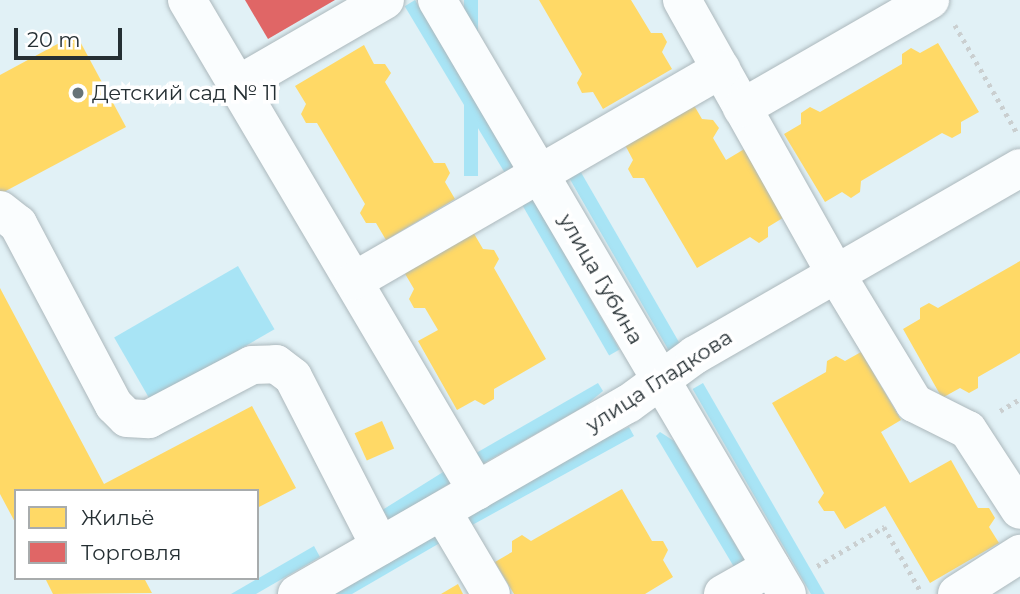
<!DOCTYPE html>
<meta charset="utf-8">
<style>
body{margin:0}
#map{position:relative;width:1020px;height:594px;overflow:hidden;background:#e1f1f6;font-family:Montserrat,sans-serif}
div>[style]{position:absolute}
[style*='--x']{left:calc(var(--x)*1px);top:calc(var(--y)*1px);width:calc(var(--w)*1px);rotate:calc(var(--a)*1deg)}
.green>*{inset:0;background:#a8e4f5;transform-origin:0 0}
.homes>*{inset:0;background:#ffd966;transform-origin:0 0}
.shops>*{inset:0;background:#e06666}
.path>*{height:4.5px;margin-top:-2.25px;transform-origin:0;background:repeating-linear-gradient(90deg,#cacfd0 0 3.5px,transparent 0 8.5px)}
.roads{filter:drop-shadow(0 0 2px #acb8bc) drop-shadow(0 0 2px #acb8bc)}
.minor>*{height:38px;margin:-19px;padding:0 19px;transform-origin:19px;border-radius:19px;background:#fafdfe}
.dots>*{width:19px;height:19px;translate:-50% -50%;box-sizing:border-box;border:4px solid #fff;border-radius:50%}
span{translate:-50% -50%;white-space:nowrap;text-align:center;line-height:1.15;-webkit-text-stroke:7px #fff;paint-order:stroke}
.poi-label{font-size:21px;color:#252f33}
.left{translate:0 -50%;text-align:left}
.street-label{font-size:21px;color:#252f33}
.legend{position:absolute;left:14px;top:489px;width:245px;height:91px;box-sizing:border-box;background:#fff;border:2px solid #a8acad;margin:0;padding:9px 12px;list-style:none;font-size:21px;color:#252f33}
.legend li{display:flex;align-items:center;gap:14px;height:35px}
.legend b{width:35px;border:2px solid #a8acad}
.scale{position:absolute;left:14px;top:28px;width:108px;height:32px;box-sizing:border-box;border:4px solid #252f33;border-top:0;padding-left:9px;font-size:21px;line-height:24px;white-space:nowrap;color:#252f33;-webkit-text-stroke:5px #fff;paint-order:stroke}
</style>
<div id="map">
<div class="green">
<i style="left:415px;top:0;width:201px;height:12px;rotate:59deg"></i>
<i style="left:464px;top:0;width:14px;height:176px"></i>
<i style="left:575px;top:162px;width:213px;height:13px;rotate:60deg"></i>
<i style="left:528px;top:191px;width:183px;height:12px;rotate:60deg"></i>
<i style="left:238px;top:266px;width:73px;height:143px;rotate:60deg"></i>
<i style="clip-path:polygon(598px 383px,603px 391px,585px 406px,477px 467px,471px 456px)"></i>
<i style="left:703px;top:383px;width:245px;height:12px;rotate:60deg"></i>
<i style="clip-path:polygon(629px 427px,634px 436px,465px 529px,460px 519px,608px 436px)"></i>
<i style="clip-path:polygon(660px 432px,674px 441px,748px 566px,737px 572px,656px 436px)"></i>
<i style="left:448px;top:469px;width:13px;height:77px;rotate:58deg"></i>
<i style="clip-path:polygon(439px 531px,445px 540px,352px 594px,331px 594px)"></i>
<i style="clip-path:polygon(314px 546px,320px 557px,256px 594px,231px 594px)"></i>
</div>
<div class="homes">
<i style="clip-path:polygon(539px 0,631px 0,651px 33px,662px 33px,667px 42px,662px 52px,672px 69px,603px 109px,593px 92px,582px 93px,577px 83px,582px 74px)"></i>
<i style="clip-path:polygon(76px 34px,126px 127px,0 194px,0 75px)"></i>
<i style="clip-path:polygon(938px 43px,979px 112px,961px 122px,961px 133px,952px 138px,942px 133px,861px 181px,860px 192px,851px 198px,842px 192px,825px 202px,784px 134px,801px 124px,801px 113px,810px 107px,820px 112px,902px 64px,902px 54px,911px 48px,920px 53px)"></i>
<i style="clip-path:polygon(364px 45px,374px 64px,385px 64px,391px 73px,385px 82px,434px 163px,445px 163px,450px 173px,445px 182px,455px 199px,386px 240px,376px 223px,366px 223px,360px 213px,365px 204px,317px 123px,306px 123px,301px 114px,306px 104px,295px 86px)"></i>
<i style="clip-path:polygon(692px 102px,702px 119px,713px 120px,719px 128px,713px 138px,726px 160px,746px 148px,786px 216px,768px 227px,768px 237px,759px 243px,750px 237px,697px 268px,644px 178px,633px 178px,628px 169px,633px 160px,624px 143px)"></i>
<i style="clip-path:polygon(473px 232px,483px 249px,494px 250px,499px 259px,494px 268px,546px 359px,494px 389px,494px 399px,484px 405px,475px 400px,457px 410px,418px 341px,438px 330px,425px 308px,414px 308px,409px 299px,414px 289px,404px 272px)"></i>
<i style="clip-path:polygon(1020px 261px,1020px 353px,978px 377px,978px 388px,969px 393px,960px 388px,942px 398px,903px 329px,920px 319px,920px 308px,929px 303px,938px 308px)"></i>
<i style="clip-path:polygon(0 288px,104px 484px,252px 406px,296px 488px,257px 508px,257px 491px,16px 491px,16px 524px,0 494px)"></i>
<i style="clip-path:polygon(861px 352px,901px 420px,881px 432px,910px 483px,951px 460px,978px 508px,989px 508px,995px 518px,989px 527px,999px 543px,930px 583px,885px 506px,845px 529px,834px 511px,824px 511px,818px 502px,824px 493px,772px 403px,826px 372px,827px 361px,836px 356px,845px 361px)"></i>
<i style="left:382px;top:421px;width:30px;height:30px;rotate:66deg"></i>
<i style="clip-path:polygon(622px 489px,652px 541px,663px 541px,668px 550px,663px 560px,673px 577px,645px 594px,514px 594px,495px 562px,512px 552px,512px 541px,522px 535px,531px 541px)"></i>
<i style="clip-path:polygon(45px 578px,144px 578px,152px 593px,53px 594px)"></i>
<i style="clip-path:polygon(458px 584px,463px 594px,441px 594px)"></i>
</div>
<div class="shops">
<i style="clip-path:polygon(245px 0,335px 0,268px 39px)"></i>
</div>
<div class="path">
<i style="--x:955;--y:25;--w:125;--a:60.1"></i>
<i style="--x:1000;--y:411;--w:23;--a:-31"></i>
<i style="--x:817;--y:566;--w:78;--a:-30.2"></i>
<i style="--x:884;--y:527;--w:73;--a:60.3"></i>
</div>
<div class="roads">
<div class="minor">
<i style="--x:187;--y:0;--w:570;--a:59.43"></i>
<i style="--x:437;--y:0;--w:689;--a:59.49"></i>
<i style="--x:682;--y:0;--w:314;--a:60.7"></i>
<i style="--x:836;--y:274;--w:151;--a:58.8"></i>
<i style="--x:914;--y:403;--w:60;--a:26.6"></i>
<i style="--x:968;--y:430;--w:95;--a:57"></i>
<i style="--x:236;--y:86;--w:172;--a:-30"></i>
<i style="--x:742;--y:108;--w:217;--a:-29.9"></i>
<i style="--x:0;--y:210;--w:23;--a:38"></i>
<i style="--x:18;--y:224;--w:205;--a:62.1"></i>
<i style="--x:114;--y:405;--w:18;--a:45"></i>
<i style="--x:127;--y:418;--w:22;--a:3"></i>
<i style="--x:149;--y:419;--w:116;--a:-27.7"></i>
<i style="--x:252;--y:365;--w:24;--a:-2"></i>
<i style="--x:276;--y:364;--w:21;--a:37"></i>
<i style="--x:293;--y:377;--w:190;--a:62.8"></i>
<i style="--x:354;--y:281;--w:424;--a:-30"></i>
<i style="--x:442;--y:511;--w:96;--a:59.4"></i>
<i style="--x:297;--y:594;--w:382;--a:-29.9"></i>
<i style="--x:628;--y:404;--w:83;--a:-36.2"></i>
<i style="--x:695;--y:355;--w:375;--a:-29.9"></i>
<i style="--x:723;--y:594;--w:55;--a:-29.4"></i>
<i style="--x:957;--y:594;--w:75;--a:-32.4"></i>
</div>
</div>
<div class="dots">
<i style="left:78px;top:93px;background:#677377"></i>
</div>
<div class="poi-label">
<span class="left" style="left:92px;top:93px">Детский сад № 11</span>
</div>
<div class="street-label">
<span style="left:601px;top:279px;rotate:60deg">улица Губина</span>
<span style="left:659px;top:381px;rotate:-33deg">улица Гладкова</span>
</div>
<ul class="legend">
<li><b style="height:19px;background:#ffd966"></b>Жильё</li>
<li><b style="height:19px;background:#e06666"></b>Торговля</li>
</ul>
<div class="scale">20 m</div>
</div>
